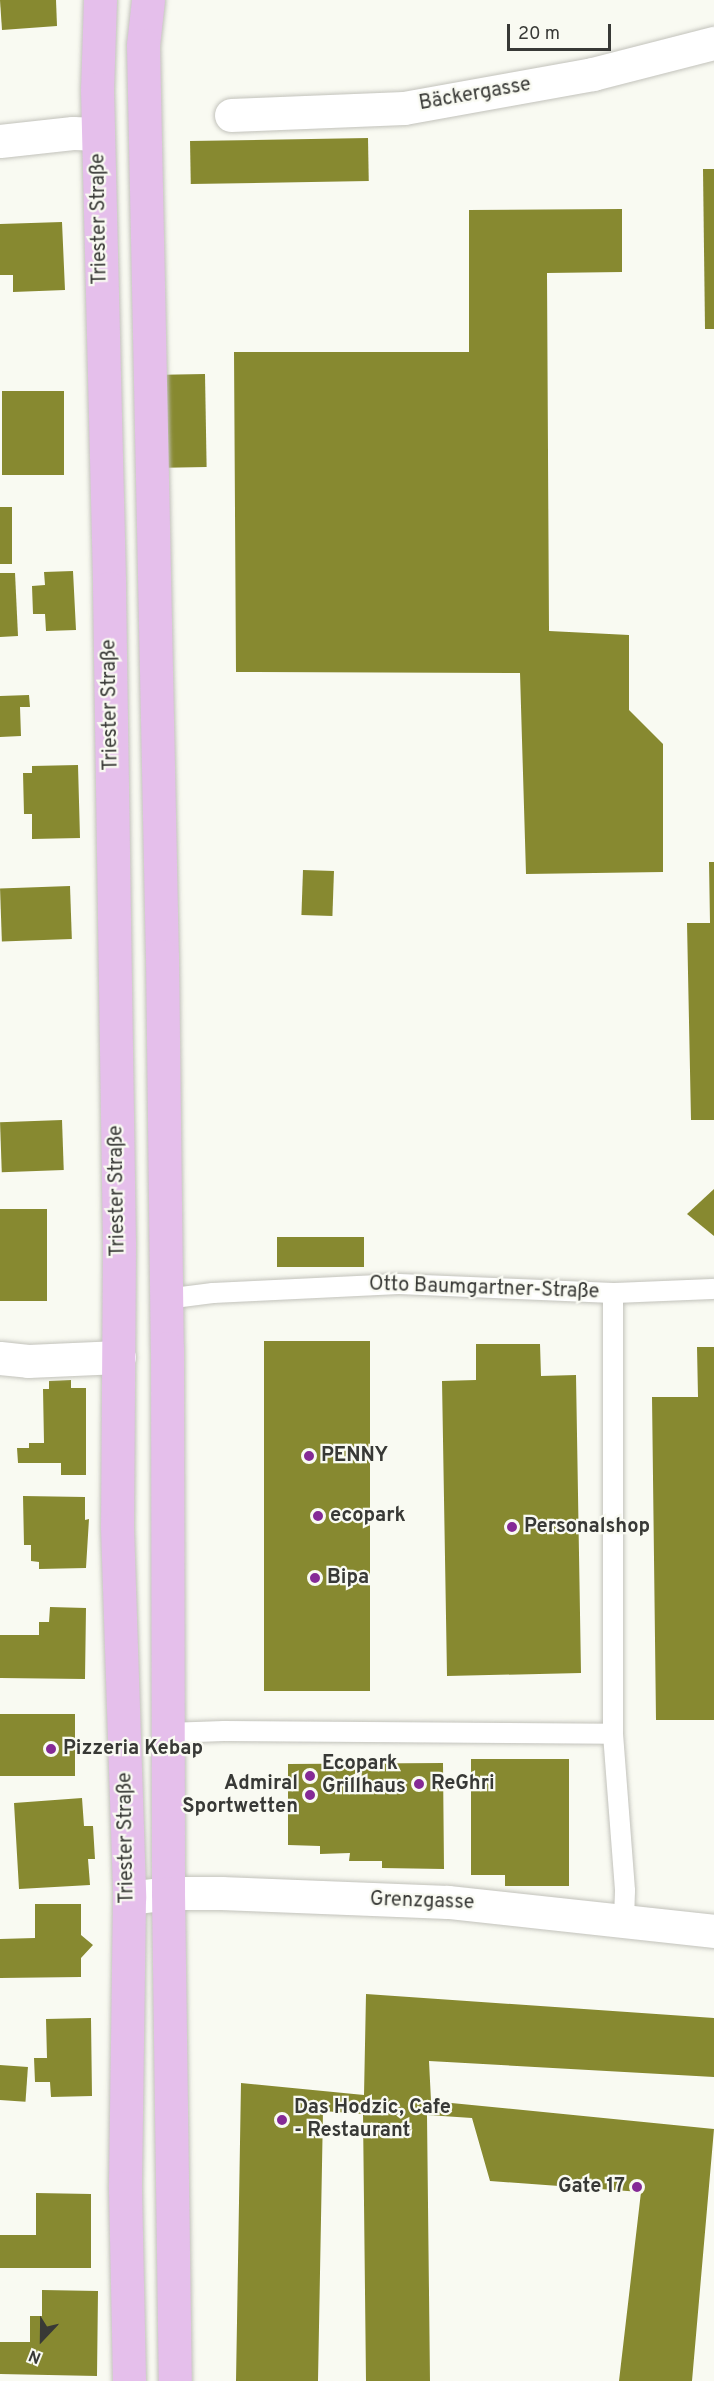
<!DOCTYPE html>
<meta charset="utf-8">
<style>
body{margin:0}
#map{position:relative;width:714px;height:2381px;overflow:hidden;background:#f9faf2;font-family:Overpass,sans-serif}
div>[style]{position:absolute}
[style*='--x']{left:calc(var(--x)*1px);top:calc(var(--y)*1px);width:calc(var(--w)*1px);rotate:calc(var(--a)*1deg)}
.building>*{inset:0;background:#878930;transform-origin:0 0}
.roads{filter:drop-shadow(0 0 2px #c2c2bb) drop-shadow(0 0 2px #c2c2bb)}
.service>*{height:20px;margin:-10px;padding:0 10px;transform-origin:10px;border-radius:10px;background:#fff}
.minor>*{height:33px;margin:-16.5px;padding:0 16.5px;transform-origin:16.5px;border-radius:16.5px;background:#fff}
.primary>*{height:33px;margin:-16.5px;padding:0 16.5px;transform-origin:16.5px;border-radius:16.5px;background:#e5bfeb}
.dots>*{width:16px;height:16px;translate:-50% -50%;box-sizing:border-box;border:3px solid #f9faf2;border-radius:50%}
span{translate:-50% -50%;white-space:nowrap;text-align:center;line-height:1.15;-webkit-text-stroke:4.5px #f9faf2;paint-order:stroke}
.street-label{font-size:20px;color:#383936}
.poi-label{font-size:20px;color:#383936;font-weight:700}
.left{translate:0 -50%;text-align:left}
.right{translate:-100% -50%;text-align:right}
.north{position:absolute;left:12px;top:2309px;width:60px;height:60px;-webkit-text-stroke:4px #f9faf2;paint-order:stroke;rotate:202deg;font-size:16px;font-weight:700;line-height:24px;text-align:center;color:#383936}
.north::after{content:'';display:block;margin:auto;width:21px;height:27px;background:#383936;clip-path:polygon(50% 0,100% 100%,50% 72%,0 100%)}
.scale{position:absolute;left:507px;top:24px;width:104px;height:27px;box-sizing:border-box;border:3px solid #383936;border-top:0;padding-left:8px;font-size:18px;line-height:21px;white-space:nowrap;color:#383936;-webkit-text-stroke:4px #f9faf2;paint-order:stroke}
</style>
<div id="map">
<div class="building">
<i style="clip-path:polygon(0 0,56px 0,57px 26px,2px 30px)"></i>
<i style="left:368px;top:138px;width:43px;height:178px;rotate:89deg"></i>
<i style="clip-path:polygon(703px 169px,714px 169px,714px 329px,705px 329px)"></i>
<i style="clip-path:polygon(622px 209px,622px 272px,547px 273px,549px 631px,629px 635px,629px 710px,663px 744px,663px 872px,526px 874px,520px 673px,236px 672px,234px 352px,469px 352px,469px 210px)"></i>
<i style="clip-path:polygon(62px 222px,65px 290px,13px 292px,13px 275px,0 275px,0 224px)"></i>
<i style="left:205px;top:374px;width:93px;height:41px;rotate:89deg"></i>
<i style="left:2px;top:391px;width:62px;height:84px"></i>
<i style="left:0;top:507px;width:12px;height:57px"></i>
<i style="clip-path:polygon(73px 571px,76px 630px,46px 631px,45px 614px,33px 614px,32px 586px,45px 585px,44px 572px)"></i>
<i style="clip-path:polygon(0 573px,15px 573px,18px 636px,0 637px)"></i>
<i style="clip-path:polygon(29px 695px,30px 707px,20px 707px,21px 736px,0 737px,0 696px)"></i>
<i style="clip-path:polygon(78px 765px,80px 838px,32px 839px,32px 814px,24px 814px,23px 773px,32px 773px,32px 766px)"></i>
<i style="clip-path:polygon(709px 862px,714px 862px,714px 1120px,691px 1120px,687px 923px,710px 923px)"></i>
<i style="left:303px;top:870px;width:31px;height:45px;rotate:2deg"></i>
<i style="left:70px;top:886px;width:53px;height:70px;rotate:88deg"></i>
<i style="left:62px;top:1120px;width:50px;height:62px;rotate:88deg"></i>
<i style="clip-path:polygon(714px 1189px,714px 1236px,687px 1214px)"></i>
<i style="left:0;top:1209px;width:47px;height:92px"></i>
<i style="left:364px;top:1237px;width:30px;height:87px;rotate:90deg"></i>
<i style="left:370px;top:1341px;width:350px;height:106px;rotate:90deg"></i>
<i style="clip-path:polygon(476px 1344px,540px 1344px,541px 1376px,576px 1375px,581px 1673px,447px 1676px,442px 1381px,476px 1380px)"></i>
<i style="clip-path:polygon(697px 1347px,714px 1347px,714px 1720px,656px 1720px,652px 1397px,698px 1397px)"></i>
<i style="clip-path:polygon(71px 1380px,71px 1388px,86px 1388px,86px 1475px,61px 1475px,61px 1463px,18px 1463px,17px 1448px,29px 1448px,29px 1443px,44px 1443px,43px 1389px,49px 1389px,49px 1381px)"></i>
<i style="clip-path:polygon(23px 1496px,85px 1497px,85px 1520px,89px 1519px,86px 1568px,39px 1569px,39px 1562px,31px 1561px,31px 1545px,24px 1545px)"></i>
<i style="clip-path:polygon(50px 1607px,86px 1608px,85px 1679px,0 1678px,0 1635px,39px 1635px,39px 1622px,49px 1622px)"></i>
<i style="left:0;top:1714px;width:75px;height:62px"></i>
<i style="clip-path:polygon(471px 1759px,569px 1759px,569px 1886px,505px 1886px,505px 1875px,471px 1875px)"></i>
<i style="clip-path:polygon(443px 1763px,444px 1869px,382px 1868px,382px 1861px,349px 1861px,350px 1853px,320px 1854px,320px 1846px,288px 1845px,288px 1764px)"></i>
<i style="clip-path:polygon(82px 1798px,84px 1826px,93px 1826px,95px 1859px,88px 1859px,90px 1885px,19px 1889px,14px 1803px)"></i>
<i style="clip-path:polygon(35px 1904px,81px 1904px,81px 1935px,93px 1945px,81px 1958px,81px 1977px,0 1978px,0 1939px,35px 1938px)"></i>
<i style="clip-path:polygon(366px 1994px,714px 2018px,714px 2077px,429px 2061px,431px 2101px,714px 2129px,692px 2381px,619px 2381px,641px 2192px,490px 2181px,472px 2118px,427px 2115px,430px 2381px,366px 2381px,363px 2114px,323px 2111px,318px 2381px,236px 2381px,241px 2083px,364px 2095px)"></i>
<i style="clip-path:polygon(91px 2018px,92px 2096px,51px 2097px,50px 2082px,35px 2082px,34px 2058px,47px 2058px,46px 2019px)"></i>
<i style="left:0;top:2065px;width:28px;height:35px;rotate:4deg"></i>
<i style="clip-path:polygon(36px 2193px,91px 2194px,91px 2268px,0 2268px,0 2235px,36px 2235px)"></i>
<i style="clip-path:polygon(42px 2290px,98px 2291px,97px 2376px,0 2374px,0 2342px,30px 2342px,30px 2316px,42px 2316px)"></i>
</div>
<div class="roads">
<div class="service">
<i style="--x:613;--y:1293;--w:101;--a:-2.3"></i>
<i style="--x:166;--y:1299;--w:47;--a:-7.3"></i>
<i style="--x:213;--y:1293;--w:186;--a:-2.8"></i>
<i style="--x:399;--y:1284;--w:214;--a:2.4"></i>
<i style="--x:613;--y:1293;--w:441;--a:90"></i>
<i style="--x:613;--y:1734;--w:157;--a:85.6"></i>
<i style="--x:625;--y:1891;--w:31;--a:92"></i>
<i style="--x:167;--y:1733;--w:57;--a:-2"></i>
<i style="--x:224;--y:1731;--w:389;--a:0.4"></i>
</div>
<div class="minor">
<i style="--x:231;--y:115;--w:173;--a:-2.3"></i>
<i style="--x:404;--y:108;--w:192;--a:-10.2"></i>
<i style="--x:593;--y:74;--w:125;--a:-14.4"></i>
<i style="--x:0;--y:141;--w:73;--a:-6.3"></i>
<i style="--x:73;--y:133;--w:25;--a:2"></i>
<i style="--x:0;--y:1358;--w:28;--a:6"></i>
<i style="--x:28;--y:1361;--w:91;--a:-2.5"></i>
<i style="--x:129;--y:1898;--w:39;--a:-7"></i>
<i style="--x:168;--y:1893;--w:53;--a:0"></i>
<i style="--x:221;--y:1893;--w:227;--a:2.3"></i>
<i style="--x:448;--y:1902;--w:268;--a:6.2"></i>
</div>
<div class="primary">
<i style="--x:100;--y:0;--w:89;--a:91.9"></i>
<i style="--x:97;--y:89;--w:499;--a:88.6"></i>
<i style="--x:109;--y:588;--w:655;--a:89.13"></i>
<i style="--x:119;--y:1243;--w:284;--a:90.4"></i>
<i style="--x:117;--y:1527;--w:371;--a:88.1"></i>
<i style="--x:129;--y:1898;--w:290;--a:90.8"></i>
<i style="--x:125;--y:2188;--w:193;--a:88.8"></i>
<i style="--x:148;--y:0;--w:45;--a:96.3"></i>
<i style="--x:143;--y:45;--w:911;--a:88.81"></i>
<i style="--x:162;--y:956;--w:392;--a:89.3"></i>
<i style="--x:167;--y:1348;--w:545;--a:89.89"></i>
<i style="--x:168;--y:1893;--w:488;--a:89.2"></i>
</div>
</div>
<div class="dots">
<i style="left:309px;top:1456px;background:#852a96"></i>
<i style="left:318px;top:1516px;background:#852a96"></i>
<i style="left:512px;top:1527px;background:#852a96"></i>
<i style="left:315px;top:1578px;background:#852a96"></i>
<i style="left:51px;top:1749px;background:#852a96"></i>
<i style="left:310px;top:1776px;background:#852a96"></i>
<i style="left:419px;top:1784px;background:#852a96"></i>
<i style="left:310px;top:1795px;background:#852a96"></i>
<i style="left:282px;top:2120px;background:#852a96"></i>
<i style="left:637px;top:2187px;background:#852a96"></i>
</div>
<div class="street-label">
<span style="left:475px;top:95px;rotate:-10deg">Bäckergasse</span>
<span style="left:100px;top:219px;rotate:-91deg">Triester Straße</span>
<span style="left:111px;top:705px;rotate:-91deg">Triester Straße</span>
<span style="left:118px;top:1191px;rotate:-91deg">Triester Straße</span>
<span style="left:484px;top:1289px;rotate:2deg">Otto Baumgartner-Straße</span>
<span style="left:127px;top:1838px;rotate:-91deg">Triester Straße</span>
<span style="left:422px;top:1902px;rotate:2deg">Grenzgasse</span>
</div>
<div class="poi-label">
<span class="left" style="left:321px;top:1456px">PENNY</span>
<span class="left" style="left:330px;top:1516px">ecopark</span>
<span class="left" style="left:524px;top:1527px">Personalshop</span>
<span class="left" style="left:327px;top:1578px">Bipa</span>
<span class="left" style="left:63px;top:1749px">Pizzeria Kebap</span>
<span class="left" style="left:322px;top:1776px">Ecopark<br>Grillhaus</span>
<span class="right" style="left:298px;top:1796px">Admiral<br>Sportwetten</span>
<span class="left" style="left:431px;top:1784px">ReGhri</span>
<span class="left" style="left:294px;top:2120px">Das Hodzic, Cafe<br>- Restaurant</span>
<span class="right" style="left:625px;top:2187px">Gate 17</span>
</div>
<div class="north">N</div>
<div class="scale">20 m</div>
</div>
